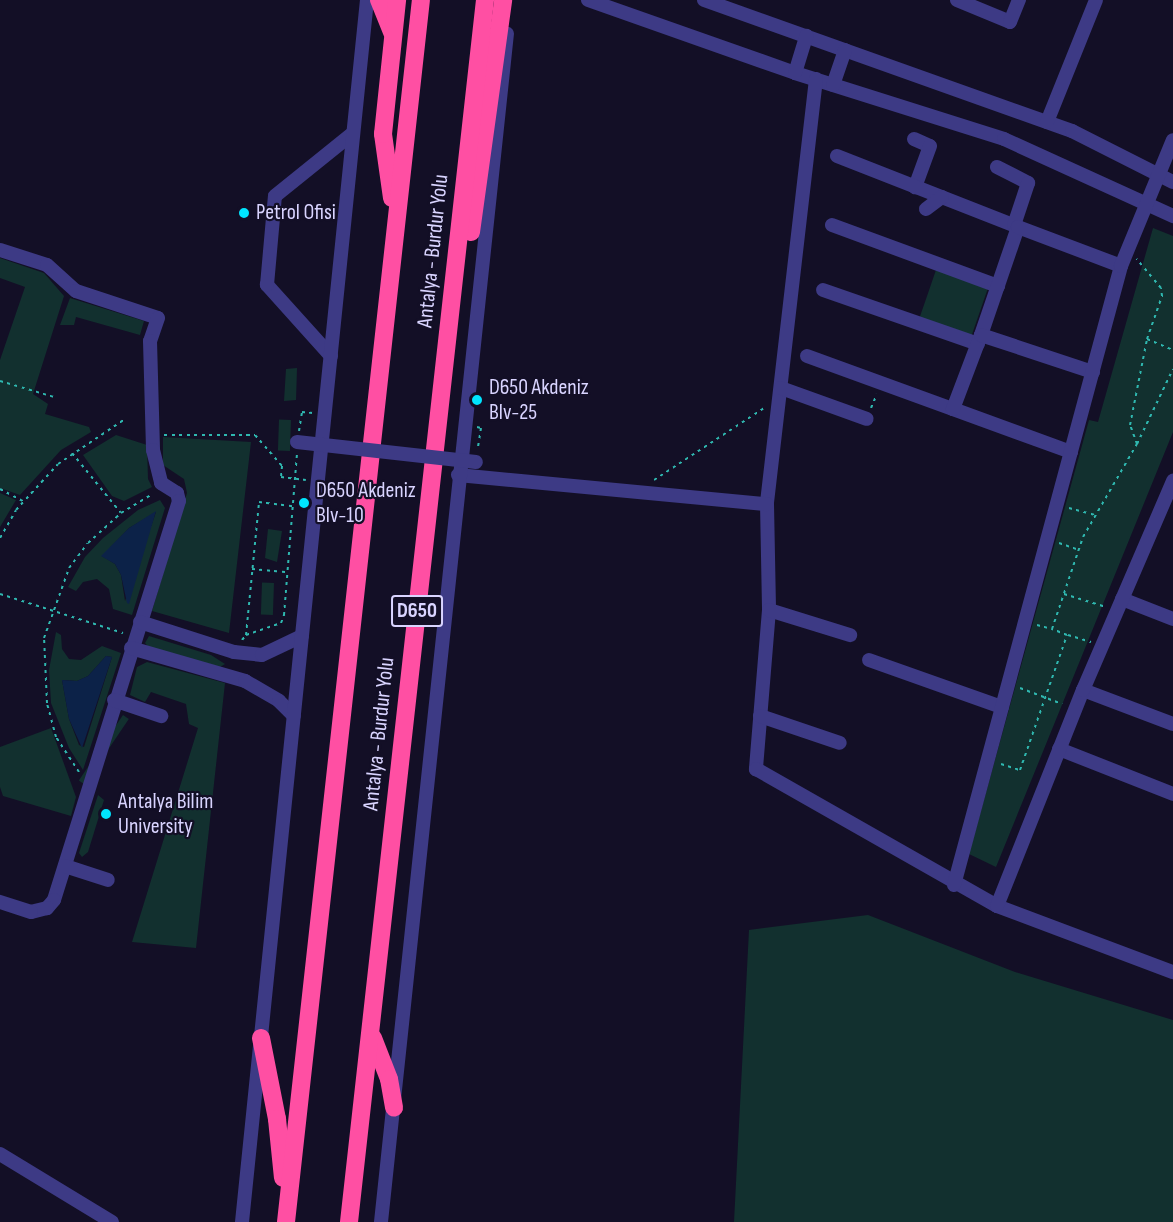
<!DOCTYPE html>
<style>
body{margin:0}
#map{position:relative;width:1173px;height:1222px;overflow:hidden;background:#130f26;font-family:"Sofia Sans Condensed",sans-serif}
div>[style]{position:absolute}
[style*='--x']{left:calc(var(--x)*1px);top:calc(var(--y)*1px);width:calc(var(--w)*1px);rotate:calc(var(--a)*1deg)}
.green>*{inset:0;background:#12302f;transform-origin:0 0}
.water>*{inset:0;background:#0c2248}
.path>*{height:2px;margin-top:-1px;transform-origin:0;background:repeating-linear-gradient(90deg,#2fb8b0 0 3px,transparent 0 7.5px)}
.minor>*{height:14px;margin:-7px;padding:0 7px;transform-origin:7px;border-radius:7px;background:#3d3a85}
.highway>*{height:18px;margin:-9px;padding:0 9px;transform-origin:9px;border-radius:9px;background:#ff4fa3}
.minor-bridge>*{height:14px;margin:-7px;padding:0 7px;transform-origin:7px;border-radius:7px;background:#3d3a85}
.dots>*{width:16px;height:16px;translate:-50% -50%;box-sizing:border-box;border:3px solid #130f26;border-radius:50%}
span{translate:-50% -50%;white-space:nowrap;text-align:center;line-height:1.15;-webkit-text-stroke:4.5px #130f26;paint-order:stroke}
.shield-label span{padding:2px 4px;background:#130f26;border:2px solid;border-radius:4px;-webkit-text-stroke-width:0}
.shield-label{font-size:21px;color:#d9d4ff;font-weight:700}
.poi-label{font-size:22px;color:#d9d4ff}
.left{translate:0 -50%;text-align:left}
.street-label{font-size:22px;color:#d9d4ff}
</style>
<div id="map">
<div class="green">
<i style="clip-path:polygon(1153px 228px,1173px 236px,1173px 432px,996px 867px,969px 854px,1089px 420px,1098px 422px)"></i>
<i style="clip-path:polygon(0 258px,44px 273px,64px 296px,33px 394px,48px 404px,45px 414px,89px 427px,91px 432px,61px 450px,20px 495px,0 488px,0 360px,25px 287px,0 278px)"></i>
<i style="left:936px;top:270px;width:55px;height:50px;rotate:19deg"></i>
<i style="clip-path:polygon(70px 298px,144px 321px,140px 335px,76px 317px,74px 325px,60px 325px)"></i>
<i style="clip-path:polygon(297px 368px,296px 400px,284px 401px,286px 369px)"></i>
<i style="left:291px;top:420px;width:31px;height:12px;rotate:92deg"></i>
<i style="clip-path:polygon(116px 435px,147px 445px,148px 479px,152px 487px,124px 501px,112px 496px,83px 455px)"></i>
<i style="clip-path:polygon(163px 437px,251px 442px,229px 633px,152px 611px,187px 493px,184px 479px,163px 465px)"></i>
<i style="clip-path:polygon(0 493px,16px 500px,0 527px)"></i>
<i style="clip-path:polygon(evenodd,160px 500px,165px 508px,132px 615px,113px 609px,109px 589px,97px 579px,83px 582px,76px 591px,68px 587px,85px 557px,103px 538px,138px 510px,160px 500px,156px 512px,125px 601px,121px 575px,115px 564px,102px 556px,129px 528px,156px 512px)"></i>
<i style="clip-path:polygon(268px 529px,282px 531px,277px 562px,265px 558px)"></i>
<i style="left:274px;top:583px;width:32px;height:12px;rotate:92deg"></i>
<i style="clip-path:polygon(evenodd,56px 632px,61px 635px,62px 649px,69px 659px,81px 660px,102px 646px,121px 653px,83px 770px,69px 748px,51px 703px,49px 670px,56px 632px,106px 656px,112px 657px,84px 747px,79px 745px,69px 719px,62px 680px,77px 681px,88px 676px,106px 656px)"></i>
<i style="clip-path:polygon(149px 636px,211px 655px,225px 664px,220px 667px,150px 649px,145px 643px)"></i>
<i style="clip-path:polygon(147px 662px,225px 683px,196px 948px,132px 942px,198px 728px,189px 724px,186px 704px,151px 692px,145px 702px,130px 695px,137px 667px)"></i>
<i style="left:123px;top:715px;width:7px;height:79px;rotate:34deg"></i>
<i style="clip-path:polygon(51px 728px,76px 797px,71px 816px,3px 796px,0 787px,0 747px)"></i>
<i style="clip-path:polygon(98px 795px,104px 800px,88px 852px,82px 857px,79px 853px)"></i>
<i style="clip-path:polygon(868px 915px,1015px 972px,1173px 1020px,1173px 1222px,734px 1222px,749px 930px)"></i>
</div>
<div class="water">
<i style="clip-path:polygon(156px 511px,129px 604px,127px 603px,121px 575px,115px 564px,101px 556px,129px 528px)"></i>
<i style="clip-path:polygon(106px 656px,112px 657px,82px 748px,69px 719px,62px 680px,77px 681px,88px 676px)"></i>
</div>
<div class="path">
<i style="--x:1147;--y:339;--w:28;--a:23"></i>
<i style="--x:0;--y:381;--w:56;--a:16.5"></i>
<i style="--x:871;--y:408;--w:15;--a:-67"></i>
<i style="--x:477;--y:427;--w:4;--a:14"></i>
<i style="--x:481;--y:428;--w:20;--a:99"></i>
<i style="--x:299;--y:431;--w:19;--a:-81"></i>
<i style="--x:302;--y:412;--w:11;--a:5"></i>
<i style="--x:164;--y:435;--w:91;--a:0"></i>
<i style="--x:255;--y:435;--w:41;--a:48.9"></i>
<i style="--x:282;--y:466;--w:11;--a:95"></i>
<i style="--x:281;--y:477;--w:25;--a:7"></i>
<i style="--x:1137;--y:444;--w:83;--a:-64.4"></i>
<i style="--x:72;--y:453;--w:77;--a:50.8"></i>
<i style="--x:121;--y:513;--w:37;--a:-31"></i>
<i style="--x:654;--y:480;--w:131;--a:-33.2"></i>
<i style="--x:0;--y:489;--w:26;--a:28"></i>
<i style="--x:1069;--y:508;--w:27;--a:15"></i>
<i style="--x:0;--y:538;--w:32;--a:-60"></i>
<i style="--x:16;--y:510;--w:62;--a:-47.6"></i>
<i style="--x:58;--y:464;--w:81;--a:-33.9"></i>
<i style="--x:1059;--y:543;--w:21;--a:19"></i>
<i style="--x:252;--y:569;--w:36;--a:5"></i>
<i style="--x:0;--y:594;--w:129;--a:17.6"></i>
<i style="--x:1064;--y:594;--w:44;--a:17.2"></i>
<i style="--x:1037;--y:625;--w:16;--a:15"></i>
<i style="--x:246;--y:635;--w:134;--a:-84.4"></i>
<i style="--x:259;--y:502;--w:34;--a:7"></i>
<i style="--x:1068;--y:635;--w:24;--a:17"></i>
<i style="--x:242;--y:640;--w:6;--a:-51"></i>
<i style="--x:246;--y:635;--w:37;--a:-19"></i>
<i style="--x:281;--y:623;--w:9;--a:-69"></i>
<i style="--x:284;--y:615;--w:162;--a:-85.4"></i>
<i style="--x:1020;--y:688;--w:45;--a:20.9"></i>
<i style="--x:1001;--y:764;--w:20;--a:18"></i>
<i style="--x:1020;--y:770;--w:143;--a:-70.8"></i>
<i style="--x:1067;--y:635;--w:16;--a:-158"></i>
<i style="--x:1052;--y:629;--w:97;--a:-71.4"></i>
<i style="--x:1083;--y:537;--w:108;--a:-59.9"></i>
<i style="--x:1137;--y:444;--w:20;--a:-110"></i>
<i style="--x:1130;--y:425;--w:88;--a:-78.8"></i>
<i style="--x:1147;--y:339;--w:46;--a:-70.8"></i>
<i style="--x:1162;--y:296;--w:8;--a:-97"></i>
<i style="--x:1161;--y:288;--w:38;--a:-130"></i>
<i style="--x:79;--y:772;--w:42;--a:-123.3"></i>
<i style="--x:56;--y:737;--w:35;--a:-105"></i>
<i style="--x:47;--y:703;--w:65;--a:-92.6"></i>
<i style="--x:44;--y:638;--w:74;--a:-70.3"></i>
<i style="--x:69;--y:568;--w:31;--a:-53"></i>
<i style="--x:88;--y:543;--w:45;--a:-42.3"></i>
</div>
<div class="minor">
<i style="--x:588;--y:0;--w:219;--a:19.4"></i>
<i style="--x:795;--y:73;--w:219;--a:17.5"></i>
<i style="--x:1004;--y:139;--w:186;--a:24.5"></i>
<i style="--x:704;--y:0;--w:391;--a:19.6"></i>
<i style="--x:1072;--y:131;--w:113;--a:26.8"></i>
<i style="--x:957;--y:0;--w:57;--a:22.5"></i>
<i style="--x:1010;--y:22;--w:24;--a:-68"></i>
<i style="--x:795;--y:73;--w:39;--a:-73"></i>
<i style="--x:816;--y:79;--w:428;--a:96.6"></i>
<i style="--x:767;--y:504;--w:106;--a:88.9"></i>
<i style="--x:769;--y:610;--w:160;--a:94.7"></i>
<i style="--x:756;--y:769;--w:277;--a:29.6"></i>
<i style="--x:997;--y:906;--w:188;--a:20.6"></i>
<i style="--x:833;--y:85;--w:37;--a:-71"></i>
<i style="--x:1047;--y:122;--w:131;--a:-68.1"></i>
<i style="--x:914;--y:139;--w:17;--a:24"></i>
<i style="--x:930;--y:146;--w:44;--a:110.1"></i>
<i style="--x:837;--y:156;--w:194;--a:21.4"></i>
<i style="--x:997;--y:167;--w:35;--a:27"></i>
<i style="--x:1028;--y:183;--w:44;--a:108.4"></i>
<i style="--x:926;--y:209;--w:20;--a:-37"></i>
<i style="--x:832;--y:225;--w:177;--a:20.2"></i>
<i style="--x:0;--y:250;--w:49;--a:17.7"></i>
<i style="--x:47;--y:265;--w:39;--a:42"></i>
<i style="--x:76;--y:291;--w:86;--a:18.2"></i>
<i style="--x:158;--y:318;--w:24;--a:109"></i>
<i style="--x:150;--y:341;--w:109;--a:88.4"></i>
<i style="--x:153;--y:450;--w:34;--a:76"></i>
<i style="--x:161;--y:483;--w:19;--a:32"></i>
<i style="--x:177;--y:493;--w:8;--a:76"></i>
<i style="--x:179;--y:501;--w:418;--a:107.4"></i>
<i style="--x:54;--y:900;--w:11;--a:131"></i>
<i style="--x:47;--y:908;--w:16;--a:166"></i>
<i style="--x:31;--y:912;--w:33;--a:-162"></i>
<i style="--x:823;--y:290;--w:164;--a:19.2"></i>
<i style="--x:981;--y:335;--w:114;--a:-71.1"></i>
<i style="--x:1018;--y:227;--w:110;--a:20.7"></i>
<i style="--x:331;--y:356;--w:96;--a:-132"></i>
<i style="--x:267;--y:285;--w:89;--a:-84.9"></i>
<i style="--x:275;--y:196;--w:100;--a:-38.9"></i>
<i style="--x:807;--y:356;--w:155;--a:20"></i>
<i style="--x:781;--y:388;--w:91;--a:19.8"></i>
<i style="--x:1071;--y:452;--w:126;--a:-160"></i>
<i style="--x:953;--y:409;--w:79;--a:-69.3"></i>
<i style="--x:981;--y:335;--w:118;--a:18.3"></i>
<i style="--x:458;--y:475;--w:310;--a:5.4"></i>
<i style="--x:1122;--y:599;--w:55;--a:21.4"></i>
<i style="--x:769;--y:610;--w:85;--a:17.2"></i>
<i style="--x:140;--y:622;--w:99;--a:17.7"></i>
<i style="--x:234;--y:652;--w:28;--a:6"></i>
<i style="--x:262;--y:655;--w:44;--a:-25.4"></i>
<i style="--x:131;--y:648;--w:119;--a:16.1"></i>
<i style="--x:245;--y:681;--w:39;--a:30"></i>
<i style="--x:279;--y:701;--w:21;--a:45"></i>
<i style="--x:869;--y:660;--w:141;--a:19.5"></i>
<i style="--x:1083;--y:690;--w:96;--a:20.7"></i>
<i style="--x:114;--y:700;--w:50;--a:18.8"></i>
<i style="--x:760;--y:716;--w:84;--a:18.6"></i>
<i style="--x:1059;--y:749;--w:123;--a:21.5"></i>
<i style="--x:65;--y:866;--w:45;--a:18"></i>
<i style="--x:954;--y:885;--w:641;--a:-74.9"></i>
<i style="--x:1121;--y:266;--w:136;--a:-67.6"></i>
<i style="--x:997;--y:906;--w:232;--a:-68.3"></i>
<i style="--x:1083;--y:690;--w:228;--a:-66.7"></i>
<i style="--x:0;--y:1154;--w:131;--a:31.3"></i>
<i style="--x:242;--y:1222;--w:1228;--a:-84.16"></i>
<i style="--x:381;--y:1222;--w:1195;--a:-83.95"></i>
</div>
<div class="highway">
<i style="--x:379;--y:0;--w:35;--a:68"></i>
<i style="--x:392;--y:198;--w:65;--a:-98"></i>
<i style="--x:383;--y:134;--w:135;--a:-84"></i>
<i style="--x:471;--y:232;--w:234;--a:-82.1"></i>
<i style="--x:261;--y:1038;--w:83;--a:78.8"></i>
<i style="--x:277;--y:1119;--w:59;--a:84.2"></i>
<i style="--x:373;--y:1038;--w:44;--a:68.7"></i>
<i style="--x:389;--y:1079;--w:29;--a:80"></i>
<i style="--x:286;--y:1222;--w:1229;--a:-83.7"></i>
<i style="--x:349;--y:1222;--w:1230;--a:-83.65"></i>
</div>
<div class="minor-bridge">
<i style="--x:297;--y:442;--w:180;--a:6.4"></i>
</div>
<div class="dots">
<i style="left:244px;top:213px;background:#00e5ff"></i>
<i style="left:477px;top:400px;background:#00e5ff"></i>
<i style="left:304px;top:503px;background:#00e5ff"></i>
<i style="left:106px;top:814px;background:#00e5ff"></i>
</div>
<div class="shield-label">
<span style="left:417px;top:611px">D650</span>
</div>
<div class="poi-label">
<span class="left" style="left:256px;top:213px">Petrol Ofisi</span>
<span class="left" style="left:489px;top:400px">D650 Akdeniz<br>Blv-25</span>
<span class="left" style="left:316px;top:503px">D650 Akdeniz<br>Blv-10</span>
<span class="left" style="left:118px;top:814px">Antalya Bilim<br>University</span>
</div>
<div class="street-label">
<span style="left:433px;top:251px;rotate:-84deg">Antalya - Burdur Yolu</span>
<span style="left:379px;top:734px;rotate:-84deg">Antalya - Burdur Yolu</span>
</div>
</div>
